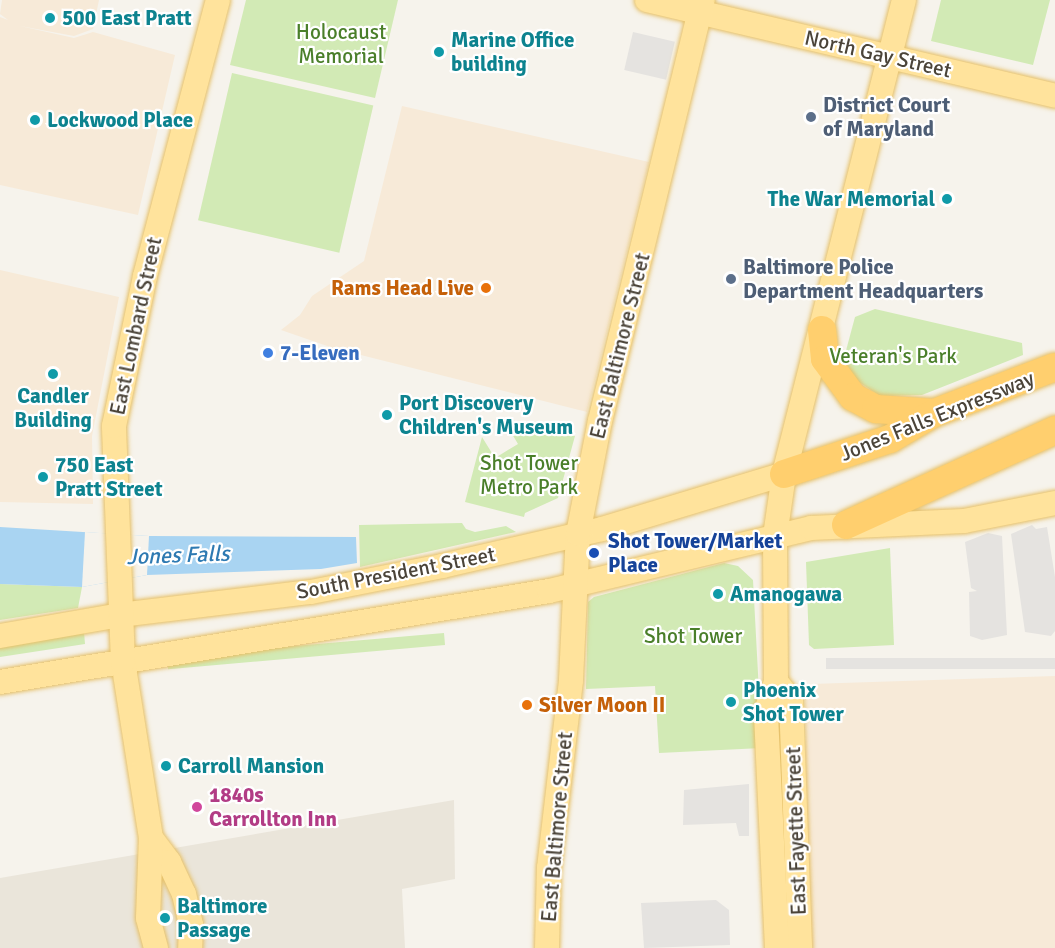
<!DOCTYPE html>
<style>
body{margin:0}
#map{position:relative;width:1055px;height:948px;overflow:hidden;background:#f6f3ec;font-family:Signika,sans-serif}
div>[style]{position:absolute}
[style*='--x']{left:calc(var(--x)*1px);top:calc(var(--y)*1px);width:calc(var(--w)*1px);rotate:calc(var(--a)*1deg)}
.residential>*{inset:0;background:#eae5da}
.commercial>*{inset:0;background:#f7ead8}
.green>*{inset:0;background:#d2eab5;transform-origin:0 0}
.parking>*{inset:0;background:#e5e3e0;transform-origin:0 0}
.water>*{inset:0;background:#a9d4f2}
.pier>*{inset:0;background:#f6f3ec}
.roads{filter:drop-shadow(0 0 2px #e6c16a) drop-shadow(0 0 2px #e6c16a)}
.major>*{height:24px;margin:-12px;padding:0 12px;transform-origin:12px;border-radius:12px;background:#ffe39c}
.highway>*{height:28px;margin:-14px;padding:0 14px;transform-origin:14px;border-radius:14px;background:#ffcf6e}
.dots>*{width:16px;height:16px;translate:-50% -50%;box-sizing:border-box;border:3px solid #fff;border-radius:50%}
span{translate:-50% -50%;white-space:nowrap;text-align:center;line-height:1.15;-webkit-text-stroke:4.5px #fff;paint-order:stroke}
.culture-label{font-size:21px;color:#0d838f;font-weight:700}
.left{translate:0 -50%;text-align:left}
.right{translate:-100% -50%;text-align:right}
.park-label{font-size:21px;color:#4a7f2a}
.street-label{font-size:21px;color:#4b4439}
.service-label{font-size:21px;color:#4e5e75;font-weight:700}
.food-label{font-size:21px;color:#c56008;font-weight:700}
.shop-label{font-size:21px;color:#366cbe;font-weight:700}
.transit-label{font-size:21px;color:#164399;font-weight:700}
.hotel-label{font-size:21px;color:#b23c85;font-weight:700}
.water-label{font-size:22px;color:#2e7ab2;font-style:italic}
</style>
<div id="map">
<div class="residential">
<i style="clip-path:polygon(454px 800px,455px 879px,402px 889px,405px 948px,0 948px,0 878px)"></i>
</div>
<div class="commercial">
<i style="clip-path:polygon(2px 0,99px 0,93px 29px,74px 36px,20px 26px,74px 38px,93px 32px,175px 55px,138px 215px,0 185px,0 17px,8px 20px,0 14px)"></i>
<i style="clip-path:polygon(402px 106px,649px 162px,587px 412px,333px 348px,281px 330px,300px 315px,312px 296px,364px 261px)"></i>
<i style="clip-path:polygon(0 270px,119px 297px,92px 436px,93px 504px,0 502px)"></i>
<i style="clip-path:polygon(1055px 676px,1055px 948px,809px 948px,805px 687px,811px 684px)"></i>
</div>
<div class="green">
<i style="clip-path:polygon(246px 0,398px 0,375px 98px,230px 65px)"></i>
<i style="clip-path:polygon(941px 0,1050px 0,1033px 65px,931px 41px)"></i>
<i style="left:232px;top:73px;width:145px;height:151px;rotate:13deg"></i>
<i style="clip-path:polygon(875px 309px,1022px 343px,1023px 355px,922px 395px,880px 396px,853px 378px,844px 358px,855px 317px)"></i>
<i style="clip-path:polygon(503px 419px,575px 436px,558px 498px,525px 513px,524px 517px,465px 502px,482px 437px,495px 458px,518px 444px)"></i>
<i style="clip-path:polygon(462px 523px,466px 529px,475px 532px,506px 526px,516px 532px,360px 567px,359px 525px)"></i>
<i style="clip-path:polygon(890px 548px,894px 645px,814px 649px,809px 645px,806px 562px)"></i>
<i style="clip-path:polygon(724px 563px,738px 566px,753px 580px,762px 748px,659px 753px,655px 686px,586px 689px,588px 602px,594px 597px)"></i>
<i style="clip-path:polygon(0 584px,82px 587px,78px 608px,0 620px)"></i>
<i style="clip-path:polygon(84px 632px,85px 644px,0 657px,0 643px)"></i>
<i style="left:444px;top:633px;width:12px;height:278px;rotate:85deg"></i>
</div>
<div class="parking">
<i style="left:633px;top:32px;width:43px;height:39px;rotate:13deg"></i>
<i style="clip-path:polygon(1032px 525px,1036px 529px,1047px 527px,1055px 577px,1055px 631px,1051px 636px,1025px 632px,1011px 534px)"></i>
<i style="clip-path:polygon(988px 533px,1002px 536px,1007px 635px,982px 640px,970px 636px,969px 592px,977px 591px,971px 588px,965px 542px)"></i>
<i style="left:1055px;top:658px;width:11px;height:229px;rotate:90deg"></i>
<i style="clip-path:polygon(749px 784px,749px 836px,739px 836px,736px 823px,683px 825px,684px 790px)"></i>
<i style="clip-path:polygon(716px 900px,729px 910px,730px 945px,644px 948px,641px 903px)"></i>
</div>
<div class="water">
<i style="clip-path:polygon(0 527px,149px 536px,356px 537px,357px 563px,321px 569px,147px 575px,82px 587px,0 584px)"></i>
</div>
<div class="pier">
<i style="clip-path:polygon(85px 532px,149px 536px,147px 575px,82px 587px)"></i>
</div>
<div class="roads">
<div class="major">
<i style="--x:647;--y:0;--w:419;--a:13.2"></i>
<i style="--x:0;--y:636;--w:122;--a:-9.9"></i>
<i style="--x:120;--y:615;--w:192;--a:-6.9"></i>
<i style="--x:311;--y:592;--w:134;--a:-11.2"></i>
<i style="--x:442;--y:566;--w:164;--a:-13"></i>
<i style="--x:602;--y:529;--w:190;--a:-16.8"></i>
<i style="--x:0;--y:682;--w:556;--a:-9.41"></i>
<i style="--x:549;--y:591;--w:269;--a:-13.5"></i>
<i style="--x:811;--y:528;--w:153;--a:-2.6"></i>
<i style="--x:964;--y:521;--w:93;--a:-11.2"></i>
<i style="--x:776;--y:682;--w:23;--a:50"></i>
<i style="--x:791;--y:700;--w:248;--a:87.9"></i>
<i style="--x:151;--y:838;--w:30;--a:53"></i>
<i style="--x:169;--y:862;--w:35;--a:65"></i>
<i style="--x:184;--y:894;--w:32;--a:77"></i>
<i style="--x:191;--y:925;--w:23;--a:92"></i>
<i style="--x:156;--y:948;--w:31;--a:-105"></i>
<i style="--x:148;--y:918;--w:80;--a:-87.9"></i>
<i style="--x:151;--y:838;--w:178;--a:-99"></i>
<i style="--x:123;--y:662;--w:236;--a:-92.2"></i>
<i style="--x:114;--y:426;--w:153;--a:-78.3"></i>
<i style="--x:145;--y:276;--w:285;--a:-75.2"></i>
<i style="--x:547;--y:948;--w:80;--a:-88.6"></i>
<i style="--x:549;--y:868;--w:189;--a:-83.3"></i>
<i style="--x:571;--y:680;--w:146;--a:-87.3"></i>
<i style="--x:578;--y:534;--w:115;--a:-79"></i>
<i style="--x:600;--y:421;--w:433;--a:-76.3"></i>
<i style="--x:777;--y:948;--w:237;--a:-92.7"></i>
<i style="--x:766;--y:711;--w:31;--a:-71"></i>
<i style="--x:776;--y:682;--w:146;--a:-90.4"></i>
<i style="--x:775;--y:536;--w:63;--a:-81.7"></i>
<i style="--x:784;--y:474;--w:489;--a:-75.8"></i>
</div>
<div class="highway">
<i style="--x:822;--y:330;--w:29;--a:84"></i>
<i style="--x:825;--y:359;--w:47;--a:53.6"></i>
<i style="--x:853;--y:397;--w:26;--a:28"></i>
<i style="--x:876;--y:409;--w:58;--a:3.9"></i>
<i style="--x:784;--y:474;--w:112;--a:-18.3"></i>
<i style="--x:890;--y:439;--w:51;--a:-30.6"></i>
<i style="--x:934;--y:413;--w:129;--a:-20.8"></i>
<i style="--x:846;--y:525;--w:230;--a:-24.4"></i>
</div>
</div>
<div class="dots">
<i style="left:50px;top:18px;background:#0f9aa8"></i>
<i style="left:439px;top:52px;background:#0f9aa8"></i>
<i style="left:811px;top:117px;background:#5c6f8a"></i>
<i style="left:35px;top:120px;background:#0f9aa8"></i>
<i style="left:947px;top:199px;background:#0f9aa8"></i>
<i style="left:731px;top:279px;background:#5c6f8a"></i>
<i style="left:486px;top:288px;background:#e8710a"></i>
<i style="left:268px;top:353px;background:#3f7fe0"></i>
<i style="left:53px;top:374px;background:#0f9aa8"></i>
<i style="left:387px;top:415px;background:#0f9aa8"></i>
<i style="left:43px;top:477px;background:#0f9aa8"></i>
<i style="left:594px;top:553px;background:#1a4fb4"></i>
<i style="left:718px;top:594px;background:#0f9aa8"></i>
<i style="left:731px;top:702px;background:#0f9aa8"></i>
<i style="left:527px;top:705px;background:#e8710a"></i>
<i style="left:166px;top:766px;background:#0f9aa8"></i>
<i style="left:197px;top:807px;background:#d1479c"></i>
<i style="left:165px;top:918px;background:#0f9aa8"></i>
</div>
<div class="culture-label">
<span class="left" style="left:62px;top:18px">500 East Pratt</span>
<span class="left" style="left:451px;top:52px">Marine Office<br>building</span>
<span class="left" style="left:47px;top:120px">Lockwood Place</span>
<span class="right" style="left:935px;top:199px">The War Memorial</span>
<span style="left:53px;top:408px">Candler<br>Building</span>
<span class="left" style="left:399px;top:415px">Port Discovery<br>Children's Museum</span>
<span class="left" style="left:55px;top:477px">750 East<br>Pratt Street</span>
<span class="left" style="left:730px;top:594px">Amanogawa</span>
<span class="left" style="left:743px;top:702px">Phoenix<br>Shot Tower</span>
<span class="left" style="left:178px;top:766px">Carroll Mansion</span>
<span class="left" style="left:177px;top:918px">Baltimore<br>Passage</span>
</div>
<div class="park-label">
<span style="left:341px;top:44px">Holocaust<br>Memorial</span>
<span style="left:893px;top:356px">Veteran's Park</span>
<span style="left:529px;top:475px">Shot Tower<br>Metro Park</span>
<span style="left:693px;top:636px">Shot Tower</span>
</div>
<div class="street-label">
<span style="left:878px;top:54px;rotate:13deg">North Gay Street</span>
<span style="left:136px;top:326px;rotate:-78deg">East Lombard Street</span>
<span style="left:620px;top:346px;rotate:-76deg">East Baltimore Street</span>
<span style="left:937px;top:416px;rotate:-22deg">Jones Falls Expressway</span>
<span style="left:396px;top:573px;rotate:-11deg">South President Street</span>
<span style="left:557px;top:827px;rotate:-85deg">East Baltimore Street</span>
<span style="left:796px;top:831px;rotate:-92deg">East Fayette Street</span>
</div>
<div class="service-label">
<span class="left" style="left:823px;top:117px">District Court<br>of Maryland</span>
<span class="left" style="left:743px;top:279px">Baltimore Police<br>Department Headquarters</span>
</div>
<div class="food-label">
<span class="right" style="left:474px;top:288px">Rams Head Live</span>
<span class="left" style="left:539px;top:705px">Silver Moon II</span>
</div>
<div class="shop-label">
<span class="left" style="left:280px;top:353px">7-Eleven</span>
</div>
<div class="transit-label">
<span class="left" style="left:608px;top:553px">Shot Tower/Market<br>Place</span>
</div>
<div class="hotel-label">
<span class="left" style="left:209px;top:807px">1840s<br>Carrollton Inn</span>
</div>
<div class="water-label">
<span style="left:178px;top:555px;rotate:-2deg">Jones Falls</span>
</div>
</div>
